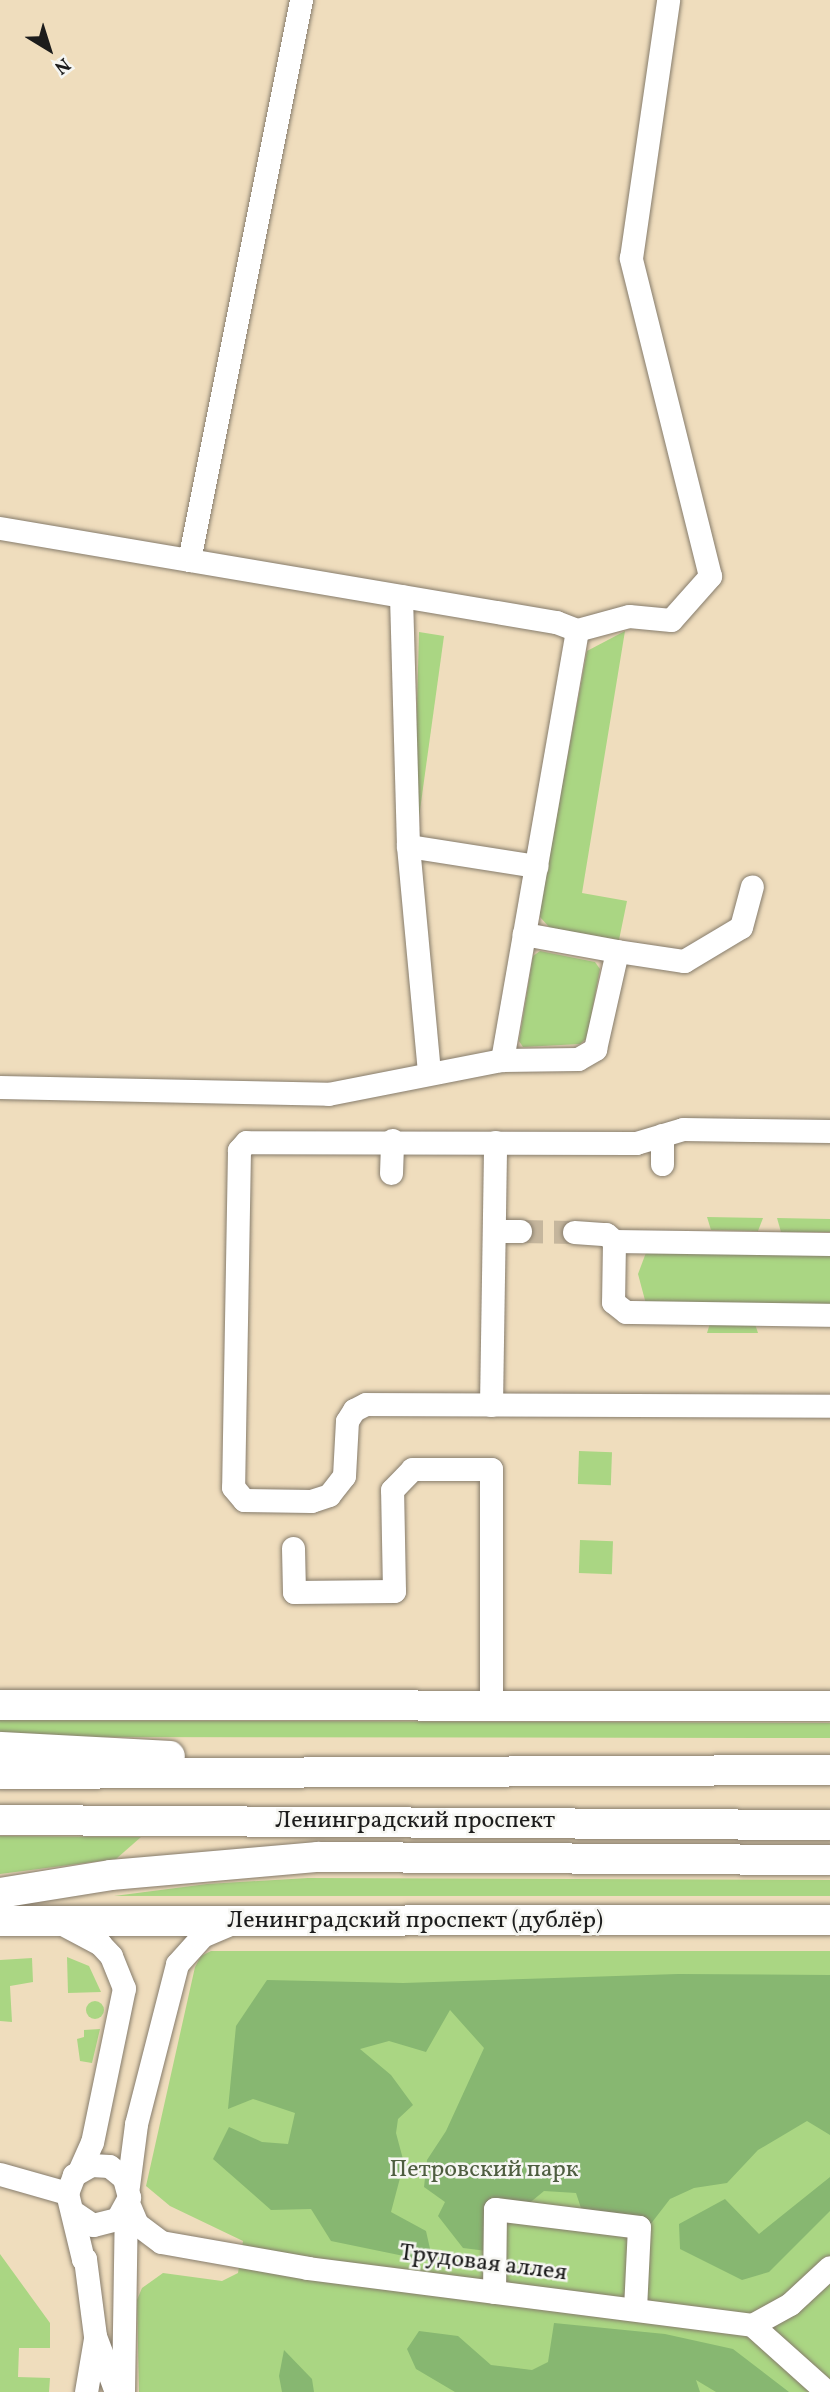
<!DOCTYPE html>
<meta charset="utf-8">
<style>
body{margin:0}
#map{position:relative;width:830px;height:2392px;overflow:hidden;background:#efddbd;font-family:Vollkorn,serif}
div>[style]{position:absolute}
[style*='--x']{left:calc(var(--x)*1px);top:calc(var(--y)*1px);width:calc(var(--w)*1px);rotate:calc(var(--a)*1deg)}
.green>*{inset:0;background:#aad683;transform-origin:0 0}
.round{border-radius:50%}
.forest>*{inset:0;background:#87b771}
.minor-tunnel>*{height:23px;margin-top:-11.5px;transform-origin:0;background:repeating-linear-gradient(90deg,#c5b69d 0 23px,transparent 0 34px)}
.roads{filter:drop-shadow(0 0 2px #867c6c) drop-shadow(0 0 2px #867c6c)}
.minor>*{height:23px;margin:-11.5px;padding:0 11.5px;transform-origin:11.5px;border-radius:11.5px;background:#fff}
.major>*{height:30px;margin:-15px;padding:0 15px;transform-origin:15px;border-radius:15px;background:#fff}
span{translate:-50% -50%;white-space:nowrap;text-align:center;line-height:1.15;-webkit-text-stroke:5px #f6f6f2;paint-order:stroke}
.street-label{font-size:24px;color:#1c1c1c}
.park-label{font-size:24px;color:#4e5d40}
.north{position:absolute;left:14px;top:14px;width:70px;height:70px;-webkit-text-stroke:5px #f6f6f2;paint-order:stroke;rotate:142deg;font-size:19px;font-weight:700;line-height:28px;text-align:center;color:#1c1c1c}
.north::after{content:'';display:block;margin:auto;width:24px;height:32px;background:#1c1c1c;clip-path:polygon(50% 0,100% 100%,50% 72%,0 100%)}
</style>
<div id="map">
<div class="green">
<i style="clip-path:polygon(625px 631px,582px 893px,627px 901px,619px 940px,550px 928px,540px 917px,540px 906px,587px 651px)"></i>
<i style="clip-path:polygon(419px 632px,444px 636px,419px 817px,414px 817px)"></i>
<i style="clip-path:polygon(540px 951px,595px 962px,600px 969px,587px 1038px,580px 1044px,523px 1047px,519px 1041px,533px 956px)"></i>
<i style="clip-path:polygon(707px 1217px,763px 1218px,758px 1231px,711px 1230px)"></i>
<i style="clip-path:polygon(777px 1218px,830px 1219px,830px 1232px,781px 1232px)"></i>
<i style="clip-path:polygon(647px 1250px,830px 1253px,830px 1306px,646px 1304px,638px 1274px)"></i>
<i style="clip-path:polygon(711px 1320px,754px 1321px,758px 1333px,707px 1333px)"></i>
<i style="left:579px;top:1451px;width:33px;height:33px;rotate:2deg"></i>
<i style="left:580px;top:1540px;width:33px;height:33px;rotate:2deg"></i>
<i style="clip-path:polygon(0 1720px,830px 1723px,830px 1738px,76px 1737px,0 1734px)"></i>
<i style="clip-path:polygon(0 1836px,141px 1837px,116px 1859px,0 1874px)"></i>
<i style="clip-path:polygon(308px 1878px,830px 1880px,830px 1896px,114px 1896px,207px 1884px)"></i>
<i style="clip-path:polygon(211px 1951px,830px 1951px,830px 2392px,139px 2392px,137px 2300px,142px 2288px,163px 2273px,222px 2281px,238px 2273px,243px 2241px,170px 2206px,146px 2186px,195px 1967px,201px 1956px)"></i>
<i style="clip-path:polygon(67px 1957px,89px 1966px,101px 1992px,68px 1993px)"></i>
<i style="clip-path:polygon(32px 1958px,33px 1982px,10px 1986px,12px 2022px,0 2021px,0 1960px)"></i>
<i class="round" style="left:86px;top:2001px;width:18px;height:18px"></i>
<i style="clip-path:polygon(100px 2029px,92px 2063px,80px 2061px,77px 2039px,84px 2037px,84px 2030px)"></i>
<i style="clip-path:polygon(0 2254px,50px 2323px,50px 2348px,19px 2348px,18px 2377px,50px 2378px,49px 2392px,0 2392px)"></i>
</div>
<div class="forest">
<i style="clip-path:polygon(678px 1974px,830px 1975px,830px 2135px,807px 2121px,758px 2150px,727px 2183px,694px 2188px,670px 2199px,643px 2234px,581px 2208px,576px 2193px,544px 2191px,509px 2220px,495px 2252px,463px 2248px,438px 2216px,445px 2202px,424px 2187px,427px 2160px,446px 2131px,484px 2048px,450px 2010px,426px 2052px,389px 2041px,360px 2049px,391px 2075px,413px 2105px,398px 2119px,396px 2133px,404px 2163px,391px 2212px,426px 2231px,433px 2262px,331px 2241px,311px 2209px,271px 2210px,213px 2159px,229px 2127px,262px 2142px,288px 2144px,295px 2113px,253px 2099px,228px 2109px,236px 2026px,267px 1980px,403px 1983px)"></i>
<i style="clip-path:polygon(830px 2177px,830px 2211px,769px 2272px,742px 2280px,680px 2249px,679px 2224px,725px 2199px,759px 2234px)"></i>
<i style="clip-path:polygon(554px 2323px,665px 2334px,733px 2349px,789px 2392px,716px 2392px,696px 2380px,700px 2392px,455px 2392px,416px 2369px,407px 2349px,419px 2331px,458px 2336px,491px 2365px,532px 2370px,548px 2362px)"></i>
<i style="clip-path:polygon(284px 2350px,312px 2379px,314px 2392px,282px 2392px,279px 2376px)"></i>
</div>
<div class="minor-tunnel">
<i style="--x:520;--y:1231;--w:54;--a:1.1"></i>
</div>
<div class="roads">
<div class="minor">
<i style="--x:0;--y:528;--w:564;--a:9.6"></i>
<i style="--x:556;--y:622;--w:22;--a:21"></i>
<i style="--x:189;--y:560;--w:571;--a:-78.69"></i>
<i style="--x:401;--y:596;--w:250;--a:88.4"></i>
<i style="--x:408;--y:846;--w:130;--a:8.9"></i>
<i style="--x:408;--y:846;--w:227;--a:84.7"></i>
<i style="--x:617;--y:951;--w:68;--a:8.5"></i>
<i style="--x:684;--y:961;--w:66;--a:-30.8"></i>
<i style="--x:741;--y:927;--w:42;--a:-75"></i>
<i style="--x:502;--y:1060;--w:436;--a:-80.1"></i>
<i style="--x:577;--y:630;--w:54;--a:-15.1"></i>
<i style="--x:629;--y:616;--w:42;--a:5.4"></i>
<i style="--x:671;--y:620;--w:59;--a:-48.4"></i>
<i style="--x:710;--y:576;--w:328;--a:-104"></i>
<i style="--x:631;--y:258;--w:261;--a:-81.8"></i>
<i style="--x:0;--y:1087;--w:328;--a:1.2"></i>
<i style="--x:328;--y:1094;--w:177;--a:-11.1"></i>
<i style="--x:502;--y:1060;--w:76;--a:-0.8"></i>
<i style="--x:578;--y:1059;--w:20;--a:-30"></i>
<i style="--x:595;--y:1049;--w:100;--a:-77.3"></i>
<i style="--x:617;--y:951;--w:95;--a:-169.6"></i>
<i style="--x:830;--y:1131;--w:147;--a:-179.2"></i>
<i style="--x:683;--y:1129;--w:49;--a:163.4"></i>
<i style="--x:636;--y:1143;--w:390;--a:-179.9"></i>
<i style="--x:246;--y:1142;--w:11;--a:131"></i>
<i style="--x:239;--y:1150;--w:337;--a:91"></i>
<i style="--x:233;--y:1487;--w:17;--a:50"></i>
<i style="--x:244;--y:1500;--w:67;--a:0.9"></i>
<i style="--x:311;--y:1501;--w:19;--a:-18"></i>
<i style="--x:329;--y:1495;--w:24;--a:-52"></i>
<i style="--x:344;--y:1476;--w:55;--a:-86.9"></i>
<i style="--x:347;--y:1421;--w:13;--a:-58"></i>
<i style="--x:354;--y:1410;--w:13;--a:-27"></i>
<i style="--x:366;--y:1404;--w:464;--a:0.2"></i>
<i style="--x:662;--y:1164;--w:29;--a:-90"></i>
<i style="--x:391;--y:1173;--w:33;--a:-88"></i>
<i style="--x:494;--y:1231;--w:26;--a:0"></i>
<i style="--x:574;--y:1232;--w:32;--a:4"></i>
<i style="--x:606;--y:1234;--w:11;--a:41"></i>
<i style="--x:830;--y:1244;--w:216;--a:-179.2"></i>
<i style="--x:614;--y:1241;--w:61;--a:90.9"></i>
<i style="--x:613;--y:1302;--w:16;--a:38"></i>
<i style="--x:626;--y:1312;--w:204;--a:0.8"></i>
<i style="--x:491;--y:1405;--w:263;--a:-89.1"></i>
<i style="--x:293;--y:1548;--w:44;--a:88.7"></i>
<i style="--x:294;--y:1592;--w:100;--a:-0.6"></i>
<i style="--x:394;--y:1591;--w:101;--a:-91.1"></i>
<i style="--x:392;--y:1490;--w:29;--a:-46"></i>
<i style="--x:412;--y:1469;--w:79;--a:0"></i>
<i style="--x:491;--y:1469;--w:236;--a:90"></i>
<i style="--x:59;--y:1922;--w:47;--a:28.2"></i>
<i style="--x:100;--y:1944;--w:16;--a:47"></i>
<i style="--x:111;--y:1956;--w:35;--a:68"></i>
<i style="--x:124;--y:1988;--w:157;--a:101.7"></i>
<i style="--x:92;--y:2142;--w:32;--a:114"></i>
<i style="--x:0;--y:2174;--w:70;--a:15.8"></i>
<i style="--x:128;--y:2186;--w:63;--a:-82.6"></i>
<i style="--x:136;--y:2124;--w:165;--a:-75.6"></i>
<i style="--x:177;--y:1964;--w:38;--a:-48"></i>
<i style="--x:202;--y:1936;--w:30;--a:-23"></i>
<i style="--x:128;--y:2203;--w:23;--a:67"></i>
<i style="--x:137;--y:2224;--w:30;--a:37"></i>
<i style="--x:161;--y:2242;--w:149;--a:10"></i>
<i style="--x:308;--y:2268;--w:448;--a:7.3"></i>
<i style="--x:752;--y:2325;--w:101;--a:41.8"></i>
<i style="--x:72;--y:2211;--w:25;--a:34"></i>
<i style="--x:93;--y:2225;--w:25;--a:-14"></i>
<i style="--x:117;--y:2219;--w:25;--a:-61"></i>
<i style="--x:129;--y:2197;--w:20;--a:-105"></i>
<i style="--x:124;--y:2178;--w:19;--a:-141"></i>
<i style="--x:109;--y:2166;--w:18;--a:-177"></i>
<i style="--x:91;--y:2165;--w:20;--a:150"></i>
<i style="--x:74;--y:2175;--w:19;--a:111"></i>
<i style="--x:67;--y:2193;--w:68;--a:76.4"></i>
<i style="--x:83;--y:2259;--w:2;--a:0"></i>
<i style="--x:85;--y:2259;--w:78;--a:82.6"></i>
<i style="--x:95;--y:2336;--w:60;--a:69.4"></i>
<i style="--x:494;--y:2292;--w:83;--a:-89.3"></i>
<i style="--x:495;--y:2209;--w:145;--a:7.1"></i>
<i style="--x:639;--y:2227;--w:82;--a:92.8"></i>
<i style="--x:752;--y:2325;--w:43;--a:-28.9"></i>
<i style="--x:790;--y:2304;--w:54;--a:-42.8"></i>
<i style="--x:86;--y:2392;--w:54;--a:-80.4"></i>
<i style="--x:123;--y:2392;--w:185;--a:-89.1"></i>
</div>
<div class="major">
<i style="--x:0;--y:1705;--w:830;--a:0.07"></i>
<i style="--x:0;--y:1747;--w:170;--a:3"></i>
<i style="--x:0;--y:1774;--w:830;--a:-0.28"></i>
<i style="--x:0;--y:1820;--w:830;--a:0.35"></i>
<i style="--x:0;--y:1893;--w:112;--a:-9.2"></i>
<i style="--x:111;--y:1875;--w:208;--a:-5"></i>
<i style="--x:318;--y:1857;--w:512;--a:0.34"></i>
<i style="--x:0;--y:1921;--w:830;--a:-0.07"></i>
</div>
</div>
<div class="street-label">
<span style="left:415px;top:1822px">Ленинградский проспект</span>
<span style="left:415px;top:1922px">Ленинградский проспект (дублёр)</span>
<span style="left:483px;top:2264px;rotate:7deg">Трудовая аллея</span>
</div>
<div class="park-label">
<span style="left:484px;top:2171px">Петровский парк</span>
</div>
<div class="north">N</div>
</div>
